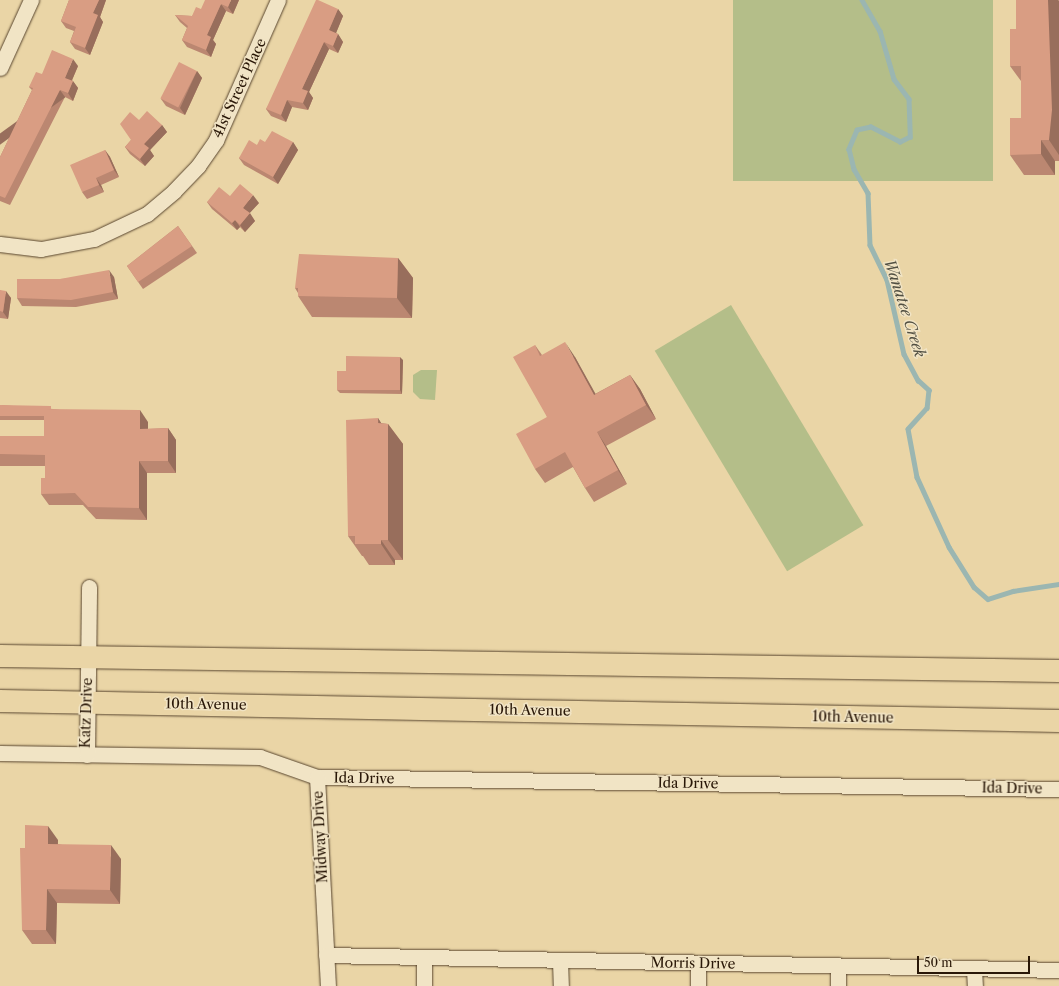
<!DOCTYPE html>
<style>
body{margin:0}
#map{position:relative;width:1059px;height:986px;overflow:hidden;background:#ead5a6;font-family:"Libre Caslon Text",serif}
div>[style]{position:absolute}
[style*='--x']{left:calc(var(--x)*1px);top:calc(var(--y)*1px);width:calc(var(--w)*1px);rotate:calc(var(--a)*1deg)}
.green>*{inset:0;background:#b4be89;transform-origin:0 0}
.stream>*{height:4.5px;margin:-2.25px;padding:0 2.25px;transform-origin:2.25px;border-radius:2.25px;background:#9bb6b1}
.roads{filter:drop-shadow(0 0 1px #59462f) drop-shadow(0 0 1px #59462f)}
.street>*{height:15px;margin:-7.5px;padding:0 7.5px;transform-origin:7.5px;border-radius:7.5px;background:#f1e4c5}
.primary>*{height:22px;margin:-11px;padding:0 11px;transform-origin:11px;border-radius:11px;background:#ead5a6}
.wall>*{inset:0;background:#bb8771}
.shaded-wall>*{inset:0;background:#986e5c;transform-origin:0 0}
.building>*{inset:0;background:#d99d83;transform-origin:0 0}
span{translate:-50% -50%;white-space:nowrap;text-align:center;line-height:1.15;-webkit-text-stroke:3px #f1e4c5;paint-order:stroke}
.street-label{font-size:14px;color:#291707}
.water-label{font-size:15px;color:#514f42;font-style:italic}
.scale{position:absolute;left:917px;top:956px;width:113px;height:18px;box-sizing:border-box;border:2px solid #291707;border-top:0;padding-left:5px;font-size:12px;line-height:14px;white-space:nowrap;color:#291707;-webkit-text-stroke:3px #f1e4c5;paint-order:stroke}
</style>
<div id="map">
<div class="green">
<i style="left:733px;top:0;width:260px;height:181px"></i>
<i style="left:731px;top:305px;width:257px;height:89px;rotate:59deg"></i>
<i style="clip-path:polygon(421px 370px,437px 370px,435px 400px,420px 399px,413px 392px,413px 375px)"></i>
</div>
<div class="stream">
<i style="--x:862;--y:0;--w:36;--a:60"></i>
<i style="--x:880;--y:31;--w:50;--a:73.7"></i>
<i style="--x:894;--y:79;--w:25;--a:53"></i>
<i style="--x:909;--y:99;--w:38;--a:88"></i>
<i style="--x:910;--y:137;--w:11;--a:153"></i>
<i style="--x:900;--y:142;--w:33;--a:-153"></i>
<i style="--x:871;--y:127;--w:14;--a:168"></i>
<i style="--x:857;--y:130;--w:21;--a:113"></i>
<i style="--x:849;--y:149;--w:21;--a:76"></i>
<i style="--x:854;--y:169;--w:28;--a:60"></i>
<i style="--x:868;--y:193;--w:52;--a:87.8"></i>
<i style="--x:870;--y:245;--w:39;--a:64"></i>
<i style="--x:887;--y:280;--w:76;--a:77.1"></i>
<i style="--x:904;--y:354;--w:30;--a:62"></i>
<i style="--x:918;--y:380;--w:15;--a:42"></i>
<i style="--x:929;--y:390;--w:18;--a:96"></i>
<i style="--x:927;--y:408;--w:28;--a:132"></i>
<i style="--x:908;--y:429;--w:49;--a:79.4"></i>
<i style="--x:917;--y:477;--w:77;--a:65.4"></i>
<i style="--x:949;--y:547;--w:47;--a:58"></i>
<i style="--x:974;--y:587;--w:18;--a:41"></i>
<i style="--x:988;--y:599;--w:26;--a:-18"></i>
<i style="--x:1013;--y:591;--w:47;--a:-8.7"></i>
</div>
<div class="roads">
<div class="street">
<i style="--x:0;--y:68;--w:75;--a:-65.5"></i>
<i style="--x:0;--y:244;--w:41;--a:7"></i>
<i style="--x:41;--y:249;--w:54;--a:-10.7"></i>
<i style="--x:94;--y:239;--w:59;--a:-25.3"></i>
<i style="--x:147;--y:214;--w:35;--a:-40"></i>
<i style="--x:174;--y:191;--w:35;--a:-46"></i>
<i style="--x:198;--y:166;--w:32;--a:-55"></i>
<i style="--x:216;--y:140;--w:153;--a:-66.1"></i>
<i style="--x:0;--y:753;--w:260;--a:0.9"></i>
<i style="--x:260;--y:757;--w:60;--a:19.3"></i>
<i style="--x:317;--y:777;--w:742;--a:0.93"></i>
<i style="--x:87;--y:755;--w:168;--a:-89.3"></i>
<i style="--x:317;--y:777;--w:209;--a:87"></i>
<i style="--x:326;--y:955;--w:733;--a:1.17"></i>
<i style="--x:424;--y:958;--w:28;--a:90"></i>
<i style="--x:560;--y:961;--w:25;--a:88"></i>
<i style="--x:698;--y:963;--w:23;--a:90"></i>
<i style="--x:838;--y:966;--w:20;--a:90"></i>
<i style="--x:974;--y:969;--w:17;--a:87"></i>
</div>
<div class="primary">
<i style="--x:0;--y:656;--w:1059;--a:0.81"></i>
<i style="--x:0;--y:701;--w:1059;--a:1.08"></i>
</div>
</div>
<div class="wall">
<i style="clip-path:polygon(69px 0,106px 0,100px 17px,103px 22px,90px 55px,75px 49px,70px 42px,74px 31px,66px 28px,61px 21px)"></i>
<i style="clip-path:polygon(239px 0,233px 14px,226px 11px,213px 40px,216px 44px,211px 57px,187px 47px,182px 40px,187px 28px,180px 22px,175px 15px,192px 16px,201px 9px)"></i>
<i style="clip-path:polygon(1016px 0,1058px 0,1059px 1px,1059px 161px,1055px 161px,1055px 175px,1024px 175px,1010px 155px,1021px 118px,1021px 81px,1010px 66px,1016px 29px)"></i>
<i style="clip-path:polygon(338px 9px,343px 16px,336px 33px,338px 34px,343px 42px,338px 53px,329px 49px,309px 92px,313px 98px,308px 110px,292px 107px,286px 122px,271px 116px,266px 109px)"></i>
<i style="clip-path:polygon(78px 66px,72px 80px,78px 88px,73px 101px,65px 97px,10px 205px,0 201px,0 157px,32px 90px,29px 87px,42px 74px)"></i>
<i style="clip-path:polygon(197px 71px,202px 78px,185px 115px,166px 106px,161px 99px)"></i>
<i style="clip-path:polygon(139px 120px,162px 125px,167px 132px,150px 150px,154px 156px,145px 166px,130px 154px,125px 147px,131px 140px)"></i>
<i style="clip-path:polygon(265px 142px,293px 142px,298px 150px,278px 184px,244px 165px,239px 158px,257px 145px)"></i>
<i style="clip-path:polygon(105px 150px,110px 157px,119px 177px,101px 185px,104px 192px,87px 199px,82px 192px)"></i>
<i style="clip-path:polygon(230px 196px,259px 203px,249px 213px,255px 221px,245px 232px,240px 227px,237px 230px,212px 209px,207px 202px)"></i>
<i style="clip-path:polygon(178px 226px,197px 253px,143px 289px,127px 266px)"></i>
<i style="clip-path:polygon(398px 258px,413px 278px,412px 318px,312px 317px,298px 296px,298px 293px,295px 288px)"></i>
<i style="clip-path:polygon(114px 277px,118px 299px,76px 307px,22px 306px,17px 298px,60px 279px)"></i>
<i style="clip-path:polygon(0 290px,11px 298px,8px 319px,0 318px)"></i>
<i style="clip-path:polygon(535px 345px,542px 355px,575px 357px,595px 394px,630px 375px,640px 389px,656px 419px,606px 446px,627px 484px,594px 502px,585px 488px,573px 467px,545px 483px,535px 469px,547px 417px)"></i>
<i style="clip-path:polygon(403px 360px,402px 394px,340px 393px,337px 390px,346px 371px)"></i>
<i style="clip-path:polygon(0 405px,53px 409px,148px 422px,148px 429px,168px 428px,176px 440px,176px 473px,147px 473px,147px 520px,96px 519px,83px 505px,49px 505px,41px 494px,45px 478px,45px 466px,0 466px,0 436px,44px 436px,44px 420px,0 420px)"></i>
<i style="clip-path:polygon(378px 418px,381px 423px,388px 424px,403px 444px,403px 560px,395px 560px,395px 565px,369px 565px,363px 556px,362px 556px,348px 536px)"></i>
<i style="clip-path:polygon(58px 840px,58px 844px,121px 859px,120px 904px,57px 903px,56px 944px,32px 944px,22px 930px,25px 848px)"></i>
</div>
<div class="shaded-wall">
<i style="clip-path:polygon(99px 0,106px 0,100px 17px,103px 22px,90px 55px,85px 48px,93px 13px)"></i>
<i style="clip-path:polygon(231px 0,239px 0,233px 14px,228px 7px)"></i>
<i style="clip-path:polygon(1048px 0,1058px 0,1059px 1px,1059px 155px,1049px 140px)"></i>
<i style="clip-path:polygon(221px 4px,226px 11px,213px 40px,216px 44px,211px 57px,206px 50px,207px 35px)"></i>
<i style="clip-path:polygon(338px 9px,343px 16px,334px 38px,329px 30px)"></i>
<i style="clip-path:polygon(338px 34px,343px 42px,338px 53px,333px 46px)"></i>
<i style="clip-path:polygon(324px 42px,329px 49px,309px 92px,313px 98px,308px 110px,303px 103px,302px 89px)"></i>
<i style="clip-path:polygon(73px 59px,78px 66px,70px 85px,65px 78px)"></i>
<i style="clip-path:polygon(197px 71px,202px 78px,185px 115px,180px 108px)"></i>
<i style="clip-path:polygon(73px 81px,78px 88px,73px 101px,68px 93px)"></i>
<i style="left:60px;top:90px;width:9px;height:121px;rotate:54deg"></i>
<i style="clip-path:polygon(287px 100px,292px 107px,286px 122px,281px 115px)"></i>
<i style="clip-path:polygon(162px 125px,167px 132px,150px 150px,154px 156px,145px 166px,140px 159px,144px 144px)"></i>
<i style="clip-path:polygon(1041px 140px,1055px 161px,1055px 175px,1041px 154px)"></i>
<i style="clip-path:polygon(293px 142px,298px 150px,278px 184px,273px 177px)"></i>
<i style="clip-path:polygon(105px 150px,110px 157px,119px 177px,114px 170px)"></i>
<i style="clip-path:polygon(96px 178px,101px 185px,104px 192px,99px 185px)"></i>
<i style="clip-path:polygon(253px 195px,259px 203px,248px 215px,243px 208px)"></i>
<i style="clip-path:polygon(250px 213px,255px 221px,245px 232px,240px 225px)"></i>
<i style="clip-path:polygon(235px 220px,240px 227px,237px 230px,232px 223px)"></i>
<i style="clip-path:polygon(398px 258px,413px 278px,412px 318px,397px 298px)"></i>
<i style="clip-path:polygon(109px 270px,114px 277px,118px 299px,113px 292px)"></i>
<i style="clip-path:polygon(6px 291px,11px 298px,8px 319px,3px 312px)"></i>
<i style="clip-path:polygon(565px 342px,575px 357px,604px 409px,594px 395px)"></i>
<i style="clip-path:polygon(400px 357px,403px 360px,402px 394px,400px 390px)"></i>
<i style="clip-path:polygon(630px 375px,640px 389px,656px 419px,646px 405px)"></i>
<i style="clip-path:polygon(140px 410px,148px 422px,148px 440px,140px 429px)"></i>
<i style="clip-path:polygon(378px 418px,388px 434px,388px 424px,403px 444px,403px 560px,388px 540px)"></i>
<i style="clip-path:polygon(168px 428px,176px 440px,176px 473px,168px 461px)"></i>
<i style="clip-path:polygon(597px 432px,606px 446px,627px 484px,618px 470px)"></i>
<i style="clip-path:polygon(139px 461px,147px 473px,147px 520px,139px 508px)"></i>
<i style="clip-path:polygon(381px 540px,395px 560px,395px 565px,381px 544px)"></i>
<i style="clip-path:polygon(48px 826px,58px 840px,57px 858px,48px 844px)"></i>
<i style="clip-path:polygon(111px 845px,121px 859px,120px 904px,110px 890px)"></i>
<i style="clip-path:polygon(47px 889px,57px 903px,56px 944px,46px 930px)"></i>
</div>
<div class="building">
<i style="clip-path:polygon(69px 0,99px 0,93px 13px,98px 15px,85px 48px,70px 42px,76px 27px,61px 21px)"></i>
<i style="clip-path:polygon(205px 0,231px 0,228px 7px,221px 4px,207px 35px,211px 37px,206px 50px,182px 40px,188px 26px,175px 15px,192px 16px,196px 7px,201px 9px)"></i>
<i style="clip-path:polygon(316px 0,318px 0,338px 9px,329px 30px,338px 34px,333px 46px,324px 42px,302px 89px,308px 91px,303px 103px,287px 100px,281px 115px,266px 109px)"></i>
<i style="clip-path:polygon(1016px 0,1048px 0,1052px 110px,1049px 140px,1041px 140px,1041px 154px,1010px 155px,1010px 118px,1021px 118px,1021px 66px,1010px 66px,1010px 29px,1016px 29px)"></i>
<i style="clip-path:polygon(52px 50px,73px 59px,65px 78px,73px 81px,68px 93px,60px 90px,5px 198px,0 196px,0 157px,33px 88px,29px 87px,36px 72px,42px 74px)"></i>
<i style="left:179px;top:62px;width:20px;height:41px;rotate:27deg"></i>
<i style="clip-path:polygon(147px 111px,162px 125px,144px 144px,149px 148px,140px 159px,125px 147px,131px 140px,120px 124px,130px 112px,139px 120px)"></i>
<i style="clip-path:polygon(272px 131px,293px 142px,273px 177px,239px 158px,249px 140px,257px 145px,260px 139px,265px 142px)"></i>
<i style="clip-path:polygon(105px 150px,114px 170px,96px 178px,99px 185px,82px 192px,70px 165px)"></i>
<i style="clip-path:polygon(240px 184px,253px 195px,243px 208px,250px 213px,240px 225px,235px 220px,232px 223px,207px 202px,219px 187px,230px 196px)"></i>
<i style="clip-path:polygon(178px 226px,192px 246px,138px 282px,127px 266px)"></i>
<i style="clip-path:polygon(299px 254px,398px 258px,397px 298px,298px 296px,298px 288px,295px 288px)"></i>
<i style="clip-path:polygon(109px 270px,113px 292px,71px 300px,17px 298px,17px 279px,60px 279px)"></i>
<i style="clip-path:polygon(0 290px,6px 291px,3px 312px,0 311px)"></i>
<i style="clip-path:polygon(565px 342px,594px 395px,630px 375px,646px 405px,597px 432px,618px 470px,585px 488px,565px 452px,535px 469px,516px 434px,547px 417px,513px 357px,535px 345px,540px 356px)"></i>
<i style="clip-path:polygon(346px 356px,400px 357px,400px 390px,337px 390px,337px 371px,346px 371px)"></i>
<i style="clip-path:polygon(0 405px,51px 406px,51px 409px,44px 409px,44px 416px,0 416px)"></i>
<i style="clip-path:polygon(44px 409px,140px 410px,140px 429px,168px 428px,168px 461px,139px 461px,139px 508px,88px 507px,75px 493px,41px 494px,41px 478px,45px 478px,45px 455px,0 454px,0 436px,44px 436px)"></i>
<i style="clip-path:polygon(378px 418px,378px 423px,388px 424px,388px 540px,381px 540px,381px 544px,355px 544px,355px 536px,348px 536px,346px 420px)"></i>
<i style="clip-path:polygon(25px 825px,48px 826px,48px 844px,111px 845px,110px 890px,47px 889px,46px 930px,22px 930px,20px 848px,25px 848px)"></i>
</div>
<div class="street-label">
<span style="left:239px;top:88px;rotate:-65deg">41st Street Place</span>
<span style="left:206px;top:704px;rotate:1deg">10th Avenue</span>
<span style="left:530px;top:710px;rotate:1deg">10th Avenue</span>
<span style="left:86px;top:713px;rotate:-88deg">Katz Drive</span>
<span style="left:853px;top:717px;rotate:1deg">10th Avenue</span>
<span style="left:364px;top:778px;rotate:1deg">Ida Drive</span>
<span style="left:688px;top:783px;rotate:1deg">Ida Drive</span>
<span style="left:1012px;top:788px;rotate:1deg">Ida Drive</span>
<span style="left:320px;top:837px;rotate:-93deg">Midway Drive</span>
<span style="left:693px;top:963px;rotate:1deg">Morris Drive</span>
</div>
<div class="water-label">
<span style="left:905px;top:308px;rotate:72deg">Wanatee Creek</span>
</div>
<div class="scale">50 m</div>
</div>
